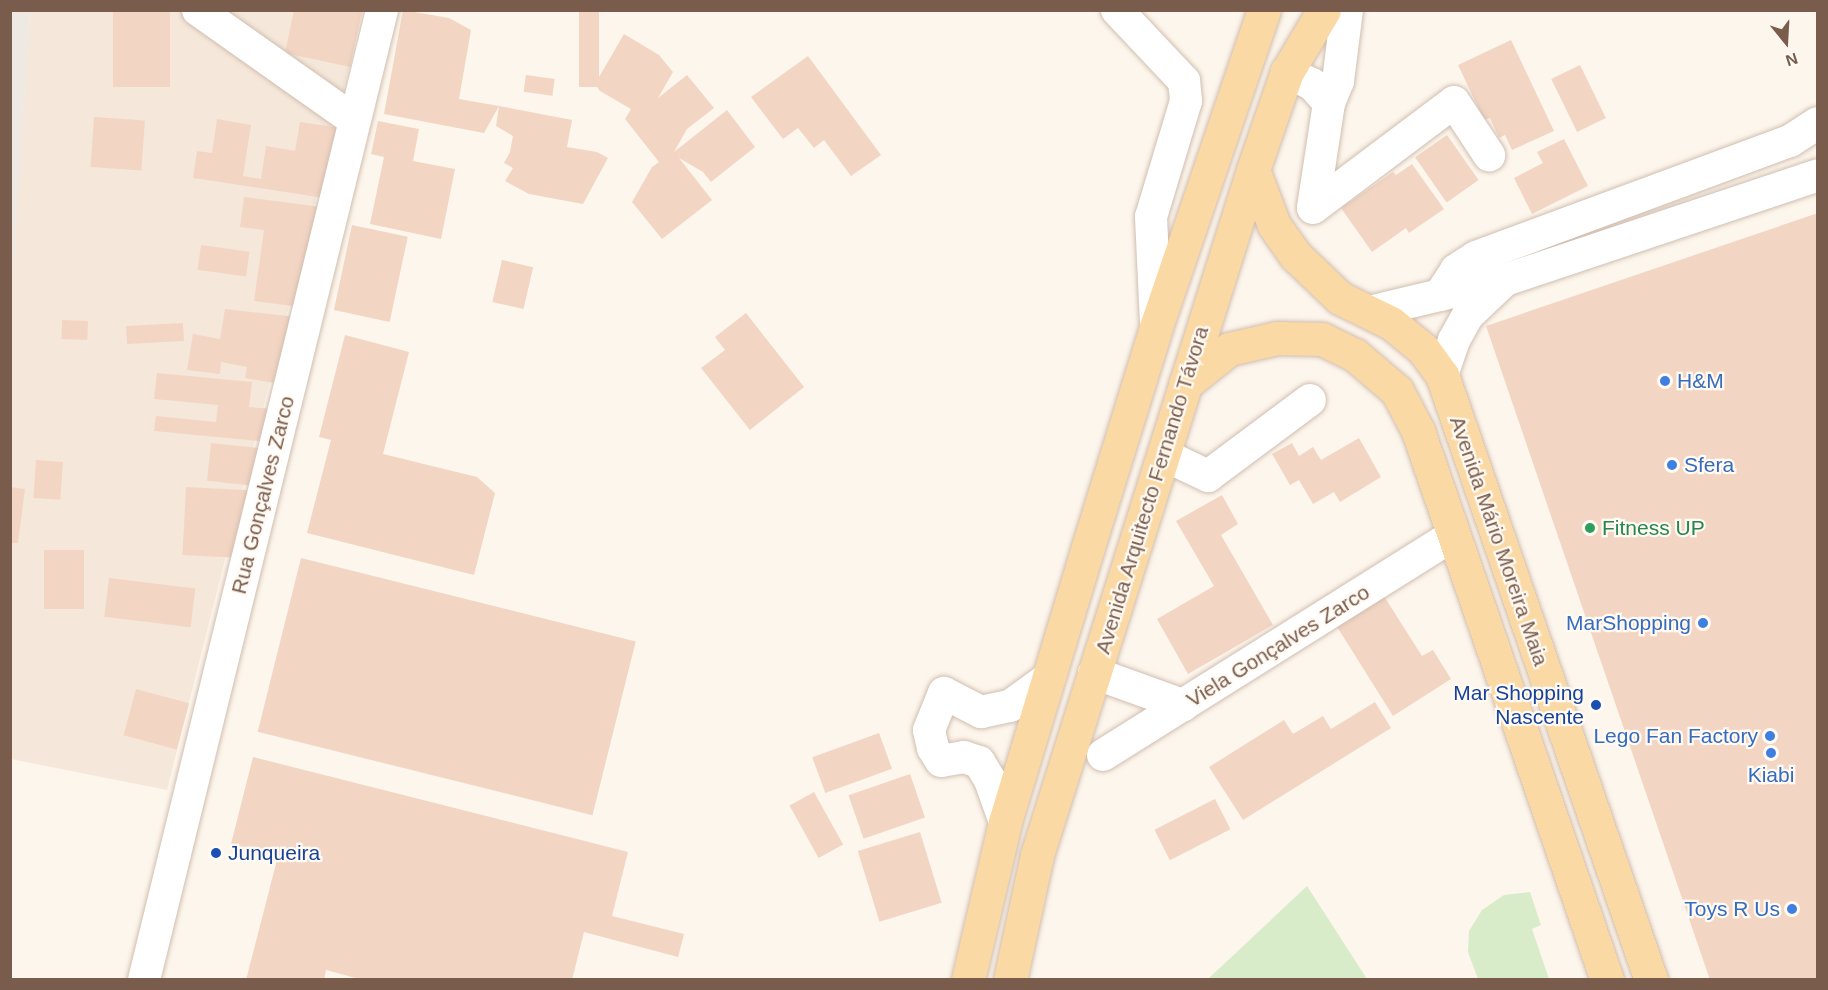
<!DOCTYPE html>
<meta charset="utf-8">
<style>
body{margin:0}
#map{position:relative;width:1828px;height:990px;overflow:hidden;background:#fdf6ec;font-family:Helvetica,sans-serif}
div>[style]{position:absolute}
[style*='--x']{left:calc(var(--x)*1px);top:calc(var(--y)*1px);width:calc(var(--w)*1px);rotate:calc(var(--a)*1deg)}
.residential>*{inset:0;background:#f5e8da}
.industrial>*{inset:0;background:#efe9e4}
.green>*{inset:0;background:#d8ecc9}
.building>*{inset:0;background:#f3d5c3;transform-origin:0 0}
.roads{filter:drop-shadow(0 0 2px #d1beb0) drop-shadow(0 0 2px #d1beb0)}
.minor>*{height:32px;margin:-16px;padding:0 16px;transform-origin:16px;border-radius:16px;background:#fff}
.major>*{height:33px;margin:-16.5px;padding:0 16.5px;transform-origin:16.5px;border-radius:16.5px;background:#fbd9a5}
.dots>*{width:16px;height:16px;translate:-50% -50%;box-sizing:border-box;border:3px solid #fffaf3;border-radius:50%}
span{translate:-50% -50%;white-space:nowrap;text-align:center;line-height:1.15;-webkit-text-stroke:4.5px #fffaf3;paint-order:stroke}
.shop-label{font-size:21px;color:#366cbe}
.left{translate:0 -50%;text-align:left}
.right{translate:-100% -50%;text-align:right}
.street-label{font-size:21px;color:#7a5c4d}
.leisure-label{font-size:21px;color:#27864d}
.transit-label{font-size:21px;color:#164399}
.frame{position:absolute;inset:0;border:12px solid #7a5c4d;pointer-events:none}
.north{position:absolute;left:1756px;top:12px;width:60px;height:60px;-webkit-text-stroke:4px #fffaf3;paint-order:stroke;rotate:162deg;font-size:16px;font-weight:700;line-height:24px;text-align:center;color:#7a5c4d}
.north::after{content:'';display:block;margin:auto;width:21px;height:27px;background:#7a5c4d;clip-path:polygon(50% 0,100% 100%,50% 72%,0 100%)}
</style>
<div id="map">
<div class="residential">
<i style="clip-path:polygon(30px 11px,363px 11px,167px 790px,11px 759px,10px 305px)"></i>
</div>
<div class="industrial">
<i style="clip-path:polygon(11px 10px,30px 11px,11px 305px,10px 11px)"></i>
</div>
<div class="green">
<i style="clip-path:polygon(1307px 886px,1367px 979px,1208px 979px)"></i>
<i style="clip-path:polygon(1530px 892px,1541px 925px,1532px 929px,1549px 979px,1478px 979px,1468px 952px,1469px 931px,1482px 910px,1504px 895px)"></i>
</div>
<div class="building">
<i style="left:113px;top:10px;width:57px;height:77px"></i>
<i style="clip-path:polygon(294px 10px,362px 10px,350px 67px,285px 53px)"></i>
<i style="clip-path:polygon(403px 10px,449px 18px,471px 30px,459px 99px,499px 106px,484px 133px,384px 114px)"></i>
<i style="left:579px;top:10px;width:20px;height:77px"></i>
<i style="clip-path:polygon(624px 34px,659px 55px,673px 72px,658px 98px,687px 75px,714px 108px,687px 129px,674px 152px,727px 110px,755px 147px,711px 182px,703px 172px,679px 158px,712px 200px,662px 239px,632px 202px,652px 167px,659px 162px,625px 119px,631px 109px,600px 91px,595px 84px)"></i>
<i style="clip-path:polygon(1511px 40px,1554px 131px,1512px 150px,1505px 135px,1499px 138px,1490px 118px,1484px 120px,1458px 65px)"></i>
<i style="clip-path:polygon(808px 56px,881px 155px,851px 176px,824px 140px,814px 148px,798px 128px,783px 139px,751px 97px)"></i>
<i style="left:1580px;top:65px;width:59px;height:32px;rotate:64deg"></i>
<i style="left:526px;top:75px;width:29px;height:17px;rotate:8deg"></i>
<i style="clip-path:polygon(499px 106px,572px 120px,567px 147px,597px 152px,608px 158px,583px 204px,529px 194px,505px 181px,513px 168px,504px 163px,510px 152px,513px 136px,496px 126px)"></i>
<i style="left:94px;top:117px;width:51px;height:50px;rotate:4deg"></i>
<i style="clip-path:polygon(217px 119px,251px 125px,243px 176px,261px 179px,266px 146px,295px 151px,300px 122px,342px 128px,331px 199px,193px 178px,197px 151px,212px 153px)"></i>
<i style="clip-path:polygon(378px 121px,419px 129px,413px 161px,455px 169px,441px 239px,370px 224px,384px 157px,371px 154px)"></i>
<i style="left:1447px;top:135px;width:55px;height:39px;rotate:55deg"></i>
<i style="clip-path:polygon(1564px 139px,1588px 186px,1532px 214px,1514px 178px,1543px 163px,1537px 152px)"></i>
<i style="clip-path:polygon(1412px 164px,1444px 209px,1409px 233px,1406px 228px,1372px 252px,1341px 208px,1393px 172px,1396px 175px)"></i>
<i style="clip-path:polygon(244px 197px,321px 207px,307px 308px,254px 301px,264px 230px,240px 227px)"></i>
<i style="clip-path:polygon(1818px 213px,1818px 980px,1710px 980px,1486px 326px)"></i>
<i style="left:352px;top:225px;width:57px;height:87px;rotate:12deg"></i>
<i style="left:201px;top:245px;width:49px;height:25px;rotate:8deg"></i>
<i style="left:502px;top:260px;width:32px;height:43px;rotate:13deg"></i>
<i style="clip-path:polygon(225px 309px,297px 317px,286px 385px,245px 378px,247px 367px,221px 362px,220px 374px,187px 370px,193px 334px,220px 339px)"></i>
<i style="clip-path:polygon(746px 313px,804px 387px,750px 430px,701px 368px,725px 350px,715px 337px)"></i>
<i style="left:62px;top:320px;width:26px;height:19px;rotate:2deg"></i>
<i style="left:183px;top:323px;width:18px;height:57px;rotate:87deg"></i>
<i style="clip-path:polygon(345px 335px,409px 352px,383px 454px,477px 477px,495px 493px,474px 575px,307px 533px,331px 440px,319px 437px)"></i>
<i style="clip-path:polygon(157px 373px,252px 382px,249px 407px,273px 409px,270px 442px,154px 431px,156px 416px,216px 422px,218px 405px,154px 399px)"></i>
<i style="clip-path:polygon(1359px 438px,1381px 477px,1340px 502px,1334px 492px,1313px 504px,1299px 480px,1290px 485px,1272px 454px,1292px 443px,1299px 456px,1313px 447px,1321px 460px)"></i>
<i style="left:211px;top:443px;width:53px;height:38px;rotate:6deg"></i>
<i style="left:36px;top:460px;width:27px;height:38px;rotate:4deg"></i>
<i style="clip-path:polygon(10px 487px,25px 489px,18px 543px,10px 543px)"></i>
<i style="left:186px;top:487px;width:63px;height:68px;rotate:3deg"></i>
<i style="clip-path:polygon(1222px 495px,1238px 524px,1221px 535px,1273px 625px,1188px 674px,1157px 619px,1214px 586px,1176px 521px)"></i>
<i style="left:44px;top:550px;width:40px;height:59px"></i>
<i style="left:301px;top:558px;width:345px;height:179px;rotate:14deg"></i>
<i style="left:109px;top:578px;width:87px;height:39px;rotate:7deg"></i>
<i style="clip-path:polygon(1382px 593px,1422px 656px,1433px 650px,1451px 679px,1393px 716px,1334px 622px)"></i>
<i style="left:136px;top:689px;width:55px;height:48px;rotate:15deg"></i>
<i style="clip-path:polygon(1375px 702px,1391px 728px,1243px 820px,1209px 767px,1284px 720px,1293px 734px,1323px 716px,1331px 729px)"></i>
<i style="left:879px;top:733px;width:38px;height:71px;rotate:70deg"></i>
<i style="clip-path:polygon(253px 757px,628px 852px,612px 916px,684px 934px,678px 957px,584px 932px,572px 980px,363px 980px,326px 970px,324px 980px,246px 980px,278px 856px,231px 844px)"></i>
<i style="left:910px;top:774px;width:46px;height:65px;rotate:71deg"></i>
<i style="left:814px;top:792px;width:60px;height:28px;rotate:61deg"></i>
<i style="left:1215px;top:799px;width:34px;height:68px;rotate:63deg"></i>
<i style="left:920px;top:832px;width:74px;height:65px;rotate:73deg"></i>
</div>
<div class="roads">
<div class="minor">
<i style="--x:198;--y:10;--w:191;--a:35.2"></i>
<i style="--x:1117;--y:10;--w:98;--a:46.7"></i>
<i style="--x:1184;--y:81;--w:20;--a:84"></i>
<i style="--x:1186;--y:101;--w:121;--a:106.8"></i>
<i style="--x:1151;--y:217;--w:108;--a:87.3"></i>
<i style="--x:1347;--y:10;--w:72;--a:97.2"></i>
<i style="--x:1338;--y:81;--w:24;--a:112"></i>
<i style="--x:1329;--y:103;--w:106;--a:98.7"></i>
<i style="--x:1313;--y:208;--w:176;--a:-36.9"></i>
<i style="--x:1454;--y:102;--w:64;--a:56.6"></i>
<i style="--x:1287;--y:72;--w:28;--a:26"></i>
<i style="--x:1312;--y:84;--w:25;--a:48"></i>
<i style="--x:1440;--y:295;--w:67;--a:-13"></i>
<i style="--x:1505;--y:280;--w:330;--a:-18.5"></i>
<i style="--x:1369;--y:312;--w:73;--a:-13.5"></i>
<i style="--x:1440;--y:295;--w:30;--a:-57"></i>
<i style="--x:1456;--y:270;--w:24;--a:-33"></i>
<i style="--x:1476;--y:257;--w:335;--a:-20.3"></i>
<i style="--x:1790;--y:141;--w:33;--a:-33"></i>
<i style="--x:1442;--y:375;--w:37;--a:-71"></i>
<i style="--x:1454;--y:340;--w:29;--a:-61"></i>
<i style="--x:1468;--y:315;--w:50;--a:-43.4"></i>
<i style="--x:1164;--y:455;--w:49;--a:25.5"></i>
<i style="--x:1208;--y:476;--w:127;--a:-36.7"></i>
<i style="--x:1094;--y:673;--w:95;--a:19.8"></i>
<i style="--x:1103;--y:755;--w:412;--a:-32.1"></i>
<i style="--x:1005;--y:822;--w:45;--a:-109.7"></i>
<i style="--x:990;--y:780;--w:21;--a:-121"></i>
<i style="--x:979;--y:762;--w:16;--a:-162"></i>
<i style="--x:964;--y:757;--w:23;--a:170"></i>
<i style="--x:941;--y:761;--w:15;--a:-122"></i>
<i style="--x:933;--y:748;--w:18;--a:-103"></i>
<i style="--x:929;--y:730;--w:40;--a:-68"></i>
<i style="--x:944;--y:693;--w:42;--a:27.2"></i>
<i style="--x:981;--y:712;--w:30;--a:-12"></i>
<i style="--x:1010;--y:706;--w:49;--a:-35.9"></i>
<i style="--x:144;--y:980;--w:999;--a:-76.21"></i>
</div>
<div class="major">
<i style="--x:1253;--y:170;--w:59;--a:69.1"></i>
<i style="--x:1274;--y:225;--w:37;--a:55"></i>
<i style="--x:1295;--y:255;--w:62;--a:43.7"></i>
<i style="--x:1340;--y:298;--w:57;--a:26.1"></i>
<i style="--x:1391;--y:323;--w:41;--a:39.1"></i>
<i style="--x:1423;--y:349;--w:32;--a:54"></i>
<i style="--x:1442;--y:375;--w:640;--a:70.94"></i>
<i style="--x:1185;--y:384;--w:56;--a:-38.5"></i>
<i style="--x:1229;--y:349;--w:49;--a:-12.9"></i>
<i style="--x:1277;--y:338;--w:45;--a:1.3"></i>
<i style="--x:1322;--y:339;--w:37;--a:26"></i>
<i style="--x:1355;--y:355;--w:55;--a:40.6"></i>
<i style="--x:1397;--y:391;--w:45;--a:62.3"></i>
<i style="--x:1418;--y:431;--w:581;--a:71"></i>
<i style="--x:968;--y:980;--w:162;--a:-76.8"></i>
<i style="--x:1005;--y:822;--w:287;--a:-73.2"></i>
<i style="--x:1088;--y:547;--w:230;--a:-72.8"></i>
<i style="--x:1156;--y:327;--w:335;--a:-71.2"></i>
<i style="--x:1010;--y:980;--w:128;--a:-77.8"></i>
<i style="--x:1037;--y:855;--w:718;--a:-72.5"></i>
<i style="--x:1253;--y:170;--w:104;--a:-70.9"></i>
<i style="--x:1287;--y:72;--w:72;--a:-59.2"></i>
</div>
</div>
<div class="dots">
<i style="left:1665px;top:381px;background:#3f7fe0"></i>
<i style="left:1672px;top:465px;background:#3f7fe0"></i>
<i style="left:1590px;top:528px;background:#2e9e5b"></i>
<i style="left:1703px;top:623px;background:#3f7fe0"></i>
<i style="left:1596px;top:705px;background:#1a4fb4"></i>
<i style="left:1770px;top:736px;background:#3f7fe0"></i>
<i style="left:1771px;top:753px;background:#3f7fe0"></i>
<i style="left:216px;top:853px;background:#1a4fb4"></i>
<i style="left:1792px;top:909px;background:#3f7fe0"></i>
</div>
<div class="shop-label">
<span class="left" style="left:1677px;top:381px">H&amp;M</span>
<span class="left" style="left:1684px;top:465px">Sfera</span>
<span class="right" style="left:1691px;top:623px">MarShopping</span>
<span class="right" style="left:1758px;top:736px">Lego Fan Factory</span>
<span style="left:1771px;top:775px">Kiabi</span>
<span class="right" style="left:1780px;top:909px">Toys R Us</span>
</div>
<div class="street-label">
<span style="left:1152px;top:490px;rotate:-73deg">Avenida Arquitecto Fernando Távora</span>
<span style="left:263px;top:495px;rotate:-76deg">Rua Gonçalves Zarco</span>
<span style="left:1499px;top:541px;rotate:71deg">Avenida Mário Moreira Maia</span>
<span style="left:1278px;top:646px;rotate:-32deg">Viela Gonçalves Zarco</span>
</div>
<div class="leisure-label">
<span class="left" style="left:1602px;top:528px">Fitness UP</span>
</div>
<div class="transit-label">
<span class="right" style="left:1584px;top:705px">Mar Shopping<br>Nascente</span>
<span class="left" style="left:228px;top:853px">Junqueira</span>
</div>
<div class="frame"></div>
<div class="north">N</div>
</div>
